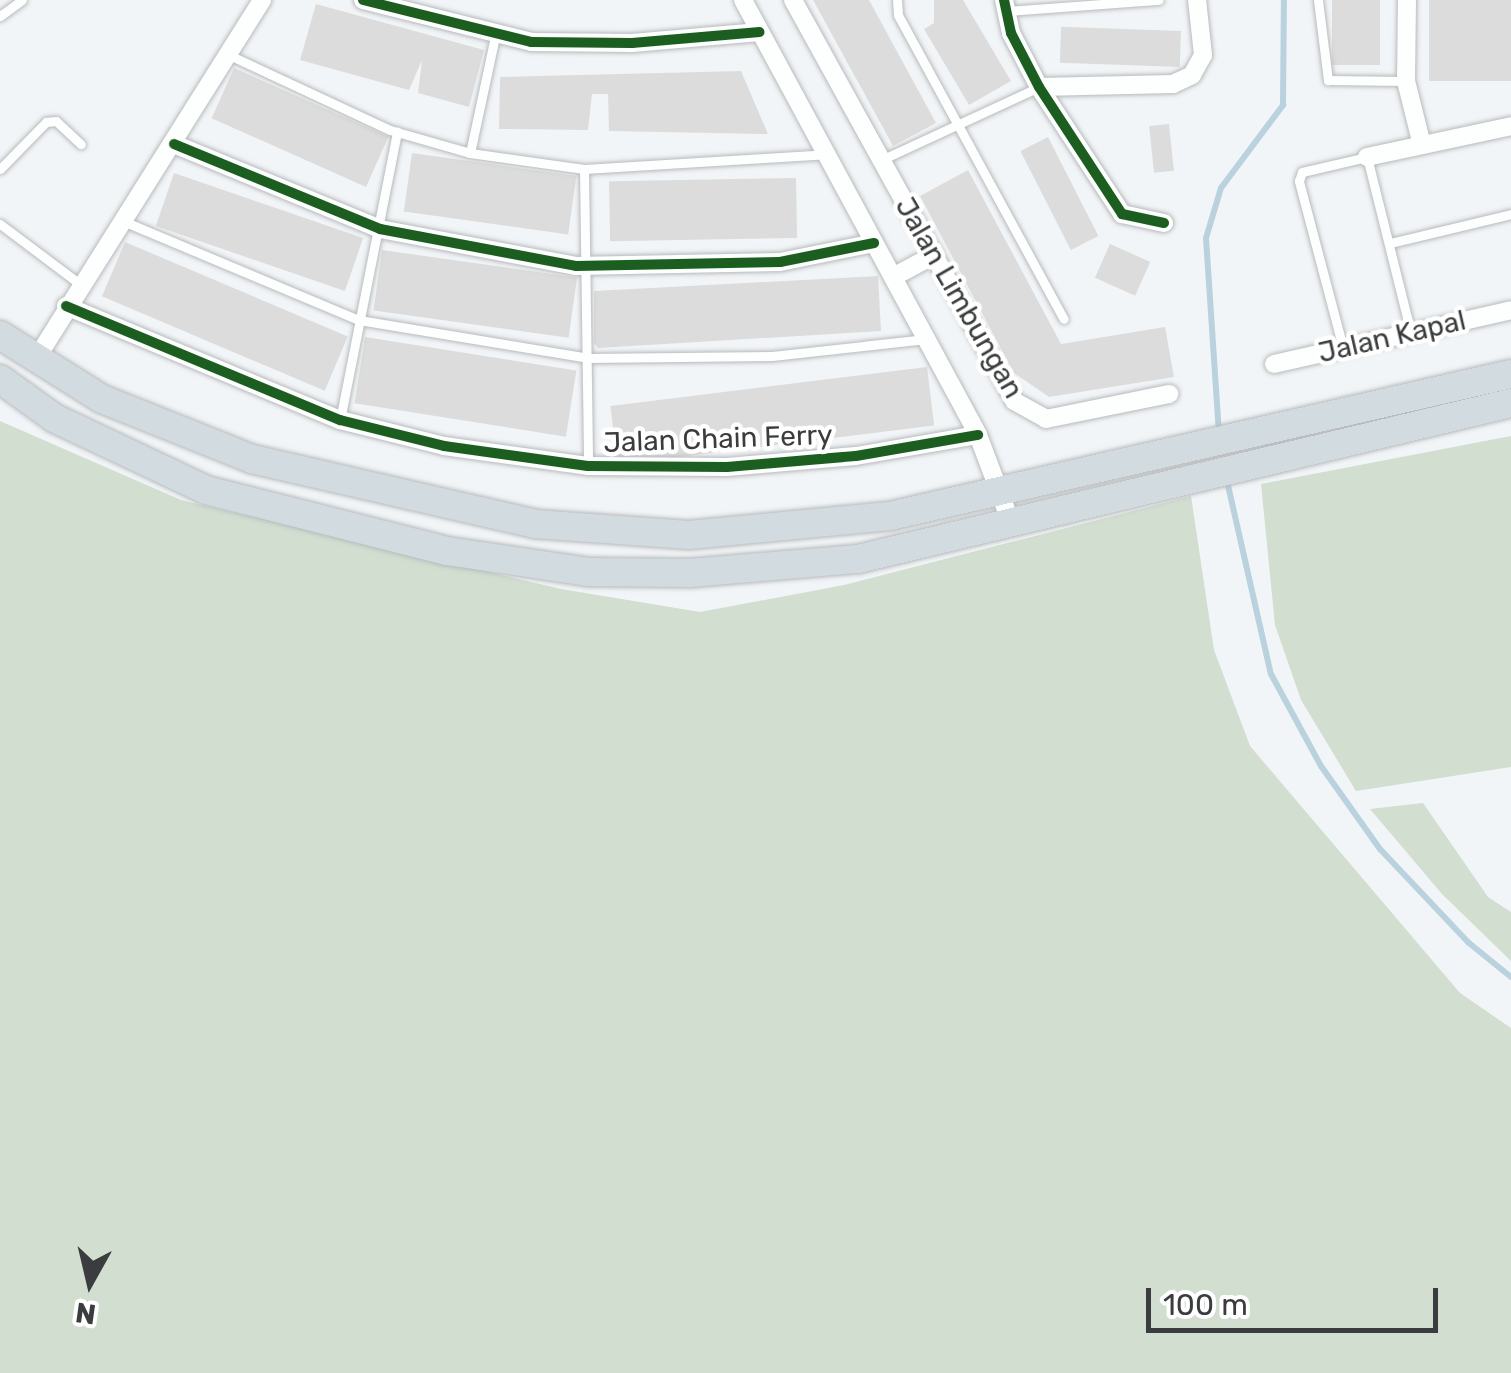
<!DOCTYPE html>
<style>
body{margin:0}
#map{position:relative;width:1511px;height:1373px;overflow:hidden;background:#f2f5f7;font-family:Rubik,sans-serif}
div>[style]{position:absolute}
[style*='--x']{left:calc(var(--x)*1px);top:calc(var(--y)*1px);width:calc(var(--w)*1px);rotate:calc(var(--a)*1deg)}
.forest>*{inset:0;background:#d1ded0}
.stream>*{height:6px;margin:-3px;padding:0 3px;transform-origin:3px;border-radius:3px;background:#b9d2dd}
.building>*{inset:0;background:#dcdcdc;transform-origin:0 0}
.roads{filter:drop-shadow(0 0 2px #b8babc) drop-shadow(0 0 2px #b8babc)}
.service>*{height:9px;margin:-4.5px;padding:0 4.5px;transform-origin:4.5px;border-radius:4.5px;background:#fdfefe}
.minor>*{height:18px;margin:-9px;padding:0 9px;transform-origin:9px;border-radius:9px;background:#fdfefe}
.trunk>*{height:28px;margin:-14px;padding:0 14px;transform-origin:14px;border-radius:14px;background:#d2dbe0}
.cycleway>*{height:10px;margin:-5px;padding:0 5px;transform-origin:5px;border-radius:5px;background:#1b5e20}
span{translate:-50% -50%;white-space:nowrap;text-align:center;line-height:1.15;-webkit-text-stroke:9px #fff;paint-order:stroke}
.street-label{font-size:28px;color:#3a3c3d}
.north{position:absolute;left:40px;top:1233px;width:100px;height:100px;-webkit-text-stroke:8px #fff;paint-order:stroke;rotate:188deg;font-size:28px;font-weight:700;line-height:40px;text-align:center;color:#3a3c3d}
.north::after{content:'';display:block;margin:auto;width:35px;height:45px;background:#3a3c3d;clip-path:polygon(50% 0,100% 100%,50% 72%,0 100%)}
.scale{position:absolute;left:1146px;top:1288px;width:292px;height:45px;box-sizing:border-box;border:5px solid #3a3c3d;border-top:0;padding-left:12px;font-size:30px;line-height:35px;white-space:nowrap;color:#3a3c3d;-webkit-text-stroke:8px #fff;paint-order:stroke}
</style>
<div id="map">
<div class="forest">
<i style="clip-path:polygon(0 421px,181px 500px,561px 589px,700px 612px,844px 585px,1191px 496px,1214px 650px,1250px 746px,1460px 993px,1511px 1028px,1511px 1373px,0 1373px)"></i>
<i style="clip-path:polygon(1511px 436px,1511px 767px,1356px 791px,1301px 700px,1275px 625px,1261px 484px)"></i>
<i style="clip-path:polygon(1423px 803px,1488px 897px,1511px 912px,1511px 961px,1442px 894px,1370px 809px)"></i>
</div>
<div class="stream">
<i style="--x:1219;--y:434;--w:196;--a:-93.8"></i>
<i style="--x:1206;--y:238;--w:52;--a:-73.3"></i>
<i style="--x:1221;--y:188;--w:104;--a:-53.2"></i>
<i style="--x:1283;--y:105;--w:105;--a:-89.5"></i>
<i style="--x:1227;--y:481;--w:198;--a:77.2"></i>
<i style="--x:1271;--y:674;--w:105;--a:61.5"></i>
<i style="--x:1321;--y:766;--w:102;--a:54.6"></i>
<i style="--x:1380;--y:849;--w:129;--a:46.6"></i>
<i style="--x:1469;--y:943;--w:54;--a:39"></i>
</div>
<div class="building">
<i style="clip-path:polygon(813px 0,869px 0,936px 123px,893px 146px)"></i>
<i style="clip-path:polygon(934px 0,963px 0,1011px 81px,969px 105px,924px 29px,934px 23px)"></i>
<i style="left:1332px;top:0;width:48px;height:65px"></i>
<i style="left:1429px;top:0;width:82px;height:81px"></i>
<i style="clip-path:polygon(316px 4px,484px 50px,469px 107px,418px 93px,422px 60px,409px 90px,300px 60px)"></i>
<i style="left:1181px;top:31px;width:36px;height:120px;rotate:92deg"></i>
<i style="left:234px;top:68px;width:169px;height:55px;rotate:24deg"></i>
<i style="clip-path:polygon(741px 71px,768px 134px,609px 131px,608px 94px,592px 94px,588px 130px,499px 129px,500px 77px)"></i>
<i style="left:1169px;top:124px;width:47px;height:20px;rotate:84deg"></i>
<i style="left:1048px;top:137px;width:111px;height:31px;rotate:63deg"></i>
<i style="left:412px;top:153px;width:166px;height:59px;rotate:8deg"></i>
<i style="clip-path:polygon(968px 170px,1061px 344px,1165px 327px,1174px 377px,1049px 397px,1014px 373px,920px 196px)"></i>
<i style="left:174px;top:173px;width:200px;height:56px;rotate:19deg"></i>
<i style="left:796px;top:178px;width:60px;height:187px;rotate:89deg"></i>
<i style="left:125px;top:242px;width:242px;height:59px;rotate:23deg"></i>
<i style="left:1110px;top:244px;width:44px;height:37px;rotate:24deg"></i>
<i style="left:382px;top:250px;width:197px;height:61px;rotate:8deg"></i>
<i style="clip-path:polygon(878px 276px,881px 331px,598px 348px,594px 343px,594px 291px)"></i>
<i style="left:365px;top:337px;width:214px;height:67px;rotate:9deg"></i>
<i style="left:927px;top:367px;width:59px;height:319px;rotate:83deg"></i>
</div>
<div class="roads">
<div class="service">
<i style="--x:897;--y:0;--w:15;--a:86"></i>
<i style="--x:898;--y:15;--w:346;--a:61.4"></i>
<i style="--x:1318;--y:0;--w:81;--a:82.9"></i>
<i style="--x:1328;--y:80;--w:78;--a:0.7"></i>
<i style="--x:1008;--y:11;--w:151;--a:-4.2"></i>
<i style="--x:0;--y:16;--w:27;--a:-36"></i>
<i style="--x:227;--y:54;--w:180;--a:25"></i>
<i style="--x:390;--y:130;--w:83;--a:16"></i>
<i style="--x:470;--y:153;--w:115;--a:8"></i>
<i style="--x:584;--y:169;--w:242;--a:-3.5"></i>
<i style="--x:470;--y:153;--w:120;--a:-77.9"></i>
<i style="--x:881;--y:160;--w:174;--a:-24.8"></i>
<i style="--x:0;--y:169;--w:66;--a:-45.6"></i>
<i style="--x:46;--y:122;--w:10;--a:-6"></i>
<i style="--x:56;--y:121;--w:34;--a:43"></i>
<i style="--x:584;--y:169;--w:297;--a:89.2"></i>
<i style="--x:123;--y:221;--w:256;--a:22.8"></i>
<i style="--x:359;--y:320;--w:233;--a:9.4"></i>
<i style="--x:589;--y:358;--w:183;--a:-0.6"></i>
<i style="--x:772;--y:356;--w:155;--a:-6.3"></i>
<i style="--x:0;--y:224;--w:100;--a:36.9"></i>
<i style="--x:1390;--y:243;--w:124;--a:-13.5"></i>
<i style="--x:1343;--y:348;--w:173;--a:-104.8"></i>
<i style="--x:1299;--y:181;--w:9;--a:-72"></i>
<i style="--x:1302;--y:172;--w:67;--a:-13"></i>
<i style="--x:1367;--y:157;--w:181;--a:76"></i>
<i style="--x:340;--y:420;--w:294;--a:-78.8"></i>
</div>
<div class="minor">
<i style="--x:363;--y:0;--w:173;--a:14"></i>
<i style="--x:531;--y:42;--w:101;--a:0.6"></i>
<i style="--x:632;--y:43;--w:128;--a:-4.9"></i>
<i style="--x:743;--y:0;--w:494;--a:61.6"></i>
<i style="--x:978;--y:435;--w:94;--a:69.4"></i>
<i style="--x:793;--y:0;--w:458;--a:61.1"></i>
<i style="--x:1014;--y:401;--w:37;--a:29"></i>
<i style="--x:1046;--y:419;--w:126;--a:-11.5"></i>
<i style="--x:1004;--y:0;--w:34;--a:78"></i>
<i style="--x:1011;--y:33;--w:61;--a:62.6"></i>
<i style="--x:1039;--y:87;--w:152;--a:56.8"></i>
<i style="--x:1122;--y:214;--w:43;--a:12.1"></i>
<i style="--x:1407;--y:0;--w:81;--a:90.7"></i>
<i style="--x:1406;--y:81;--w:66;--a:76"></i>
<i style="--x:1039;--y:87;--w:134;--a:-1.3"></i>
<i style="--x:1173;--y:84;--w:21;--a:-25"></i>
<i style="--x:1192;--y:75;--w:23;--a:-61"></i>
<i style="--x:1203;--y:55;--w:55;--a:-96.2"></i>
<i style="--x:174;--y:144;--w:223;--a:22.4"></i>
<i style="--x:380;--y:229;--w:199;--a:10.7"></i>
<i style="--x:576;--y:266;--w:204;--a:-1.1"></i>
<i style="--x:780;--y:262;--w:96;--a:-11.4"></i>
<i style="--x:1367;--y:157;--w:147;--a:-12.1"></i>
<i style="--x:893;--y:277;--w:47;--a:-28.2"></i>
<i style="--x:66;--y:306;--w:297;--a:22.6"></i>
<i style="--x:340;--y:420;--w:107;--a:14"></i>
<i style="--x:444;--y:446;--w:145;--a:7.9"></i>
<i style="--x:588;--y:466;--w:139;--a:0.4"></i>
<i style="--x:727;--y:467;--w:129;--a:-4.9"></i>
<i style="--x:856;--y:456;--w:124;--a:-9.8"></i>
<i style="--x:36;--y:359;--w:424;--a:-57.8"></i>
<i style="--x:1274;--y:364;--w:243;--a:-12.8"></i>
</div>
<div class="trunk">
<i style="--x:0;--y:335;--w:120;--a:32.1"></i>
<i style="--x:102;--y:399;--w:162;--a:21.8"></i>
<i style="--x:252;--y:459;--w:290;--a:12.9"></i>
<i style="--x:535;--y:524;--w:154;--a:4.1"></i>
<i style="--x:689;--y:535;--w:202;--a:-5.4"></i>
<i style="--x:890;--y:516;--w:637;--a:-12.88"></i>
<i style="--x:0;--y:379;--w:67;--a:35.8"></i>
<i style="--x:54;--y:418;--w:168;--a:25.3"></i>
<i style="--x:206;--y:490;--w:249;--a:14.2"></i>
<i style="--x:447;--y:551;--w:144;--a:8.4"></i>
<i style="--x:589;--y:572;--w:101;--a:0.6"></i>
<i style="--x:690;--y:573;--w:169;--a:-4.8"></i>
<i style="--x:858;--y:559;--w:671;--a:-13.44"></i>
</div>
</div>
<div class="cycleway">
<i style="--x:363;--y:0;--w:173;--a:14"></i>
<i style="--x:531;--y:42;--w:101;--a:0.6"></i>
<i style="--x:632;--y:43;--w:128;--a:-4.9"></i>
<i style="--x:1004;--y:0;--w:34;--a:78"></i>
<i style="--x:1011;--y:33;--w:61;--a:62.6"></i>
<i style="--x:1039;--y:87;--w:152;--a:56.8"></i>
<i style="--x:1122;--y:214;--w:43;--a:12.1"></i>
<i style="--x:174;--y:144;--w:223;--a:22.4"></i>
<i style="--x:380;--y:229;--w:199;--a:10.7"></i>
<i style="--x:576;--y:266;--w:204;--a:-1.1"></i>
<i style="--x:780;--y:262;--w:96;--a:-11.4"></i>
<i style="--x:66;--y:306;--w:297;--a:22.6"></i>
<i style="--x:340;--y:420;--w:107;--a:14"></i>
<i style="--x:444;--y:446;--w:145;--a:7.9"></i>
<i style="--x:588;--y:466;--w:139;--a:0.4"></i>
<i style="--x:727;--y:467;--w:129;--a:-4.9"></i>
<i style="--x:856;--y:456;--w:124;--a:-9.8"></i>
</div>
<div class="street-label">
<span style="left:959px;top:298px;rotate:60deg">Jalan Limbungan</span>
<span style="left:1392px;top:337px;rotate:-13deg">Jalan Kapal</span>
<span style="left:718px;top:439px;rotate:-2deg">Jalan Chain Ferry</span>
</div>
<div class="north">N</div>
<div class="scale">100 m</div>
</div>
